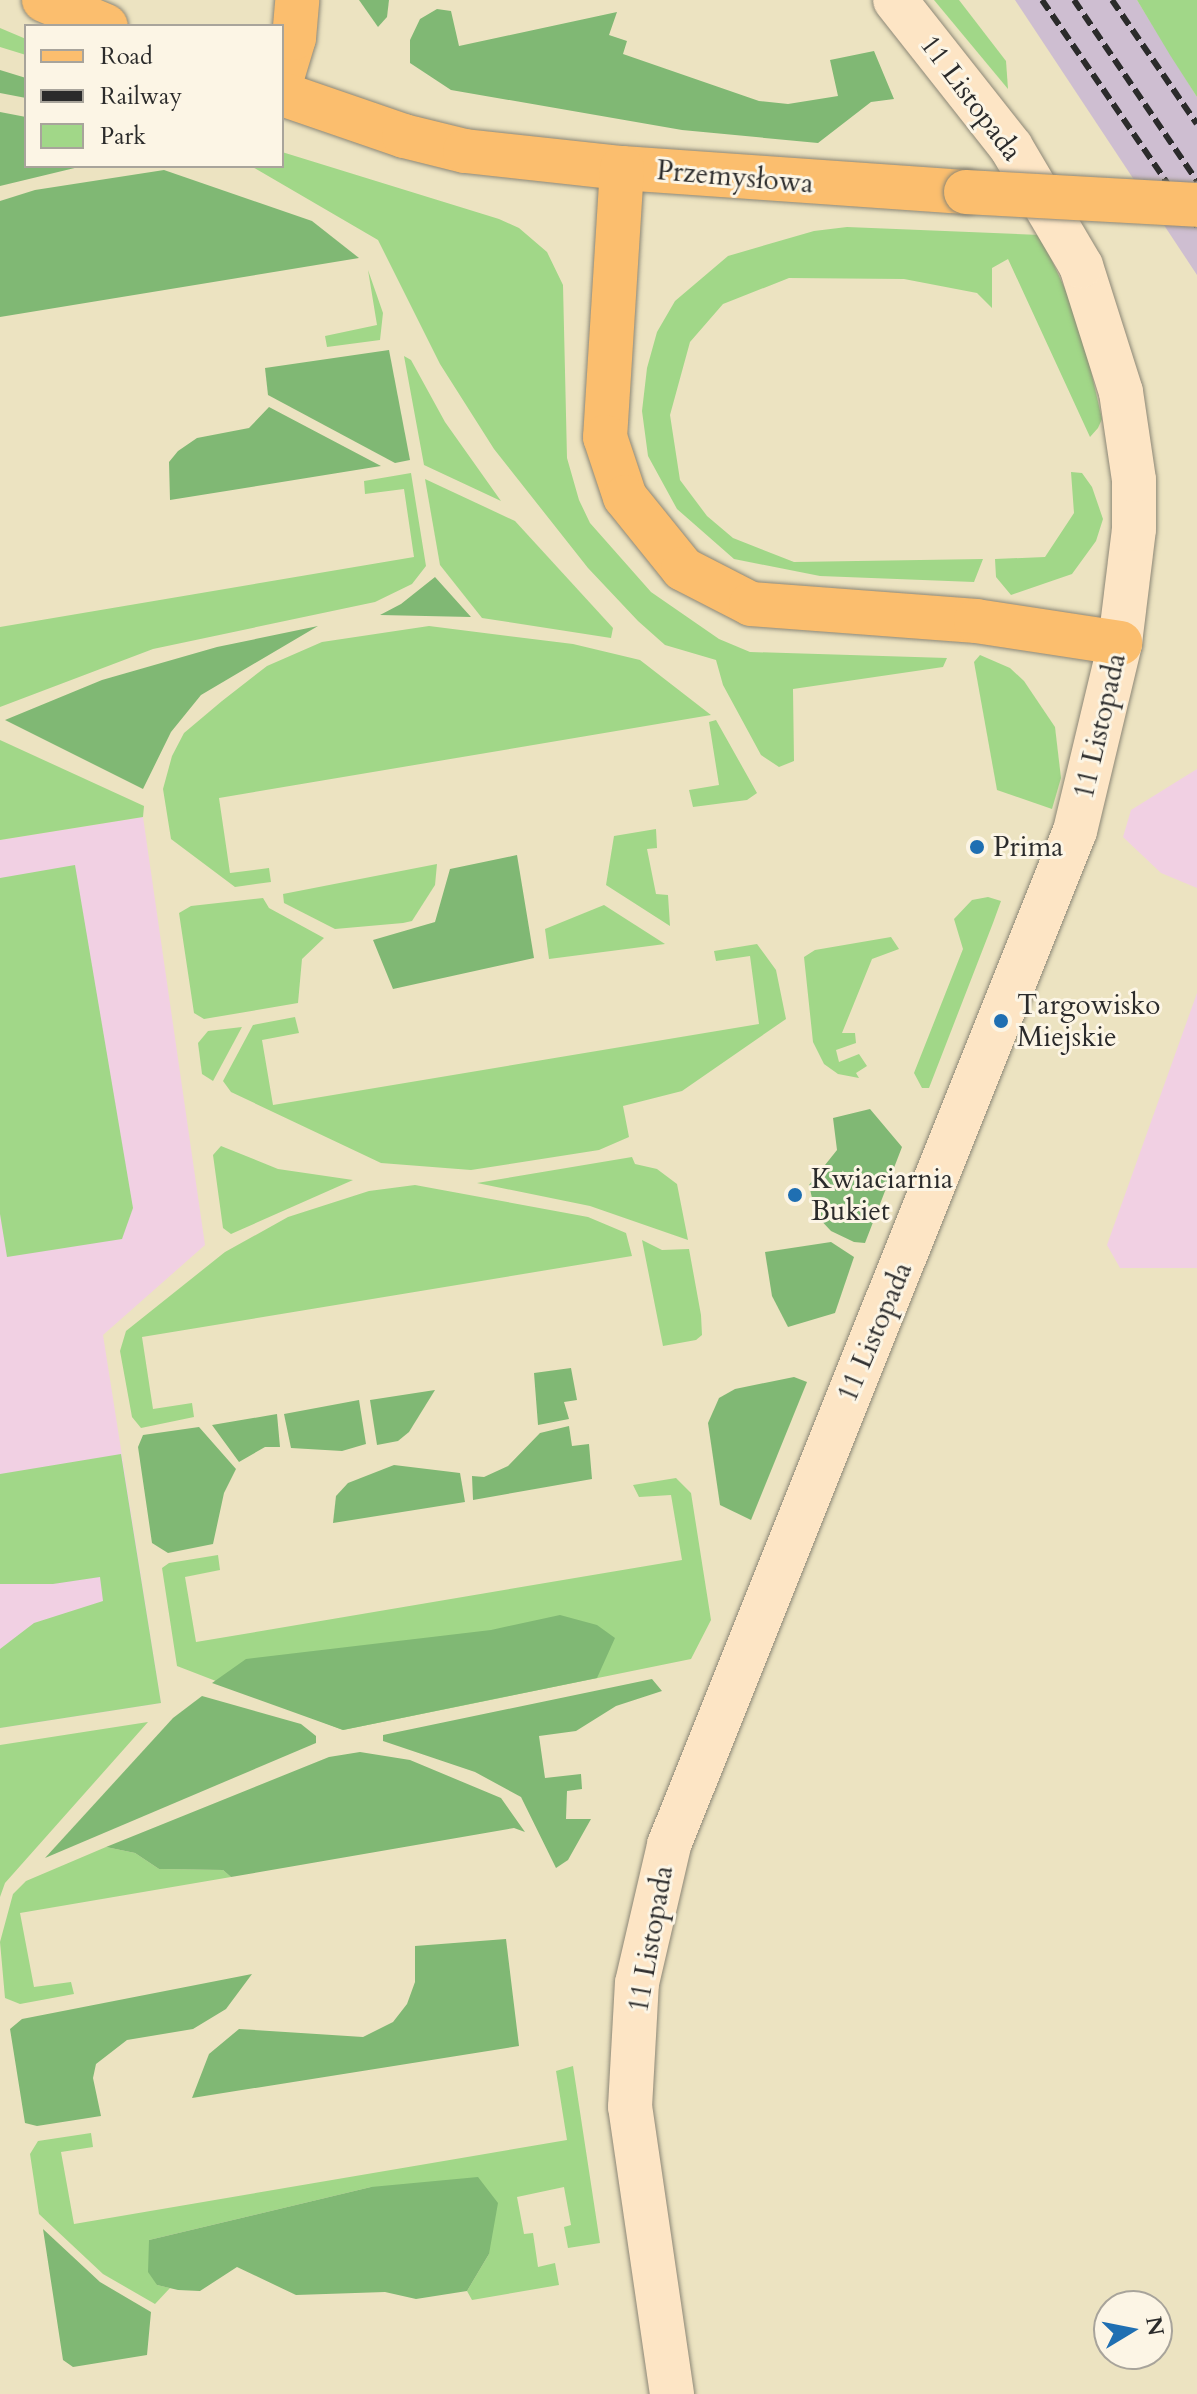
<!DOCTYPE html>
<meta charset="utf-8">
<style>
body{margin:0}
#map{position:relative;width:1197px;height:2394px;overflow:hidden;background:#ece3c1;font-family:Cardo,serif}
div>[style]{position:absolute}
[style*='--x']{left:calc(var(--x)*1px);top:calc(var(--y)*1px);width:calc(var(--w)*1px);rotate:calc(var(--a)*1deg)}
.built>*{inset:0;background:#f1d0e3}
.industrial>*{inset:0;background:#cebed1}
.green>*{inset:0;background:#a1d788}
.forest>*{inset:0;background:#80b874}
.roads{filter:drop-shadow(0 0 2px #8c8776) drop-shadow(0 0 2px #8c8776)}
.secondary>*{height:44px;margin:-22px;padding:0 22px;transform-origin:22px;border-radius:22px;background:#fde5c5}
.primary>*{height:44px;margin:-22px;padding:0 22px;transform-origin:22px;border-radius:22px;background:#fbbe6e}
.rail>*{height:6px;margin-top:-3px;transform-origin:0;background:repeating-linear-gradient(90deg,#2b2b2b 0 12px,transparent 0 18px)}
.bridges{filter:drop-shadow(0 0 2px #8c8776) drop-shadow(0 0 2px #8c8776)}
.primary-bridge>*{height:44px;margin:-22px;padding:0 22px;transform-origin:22px;border-radius:22px;background:#fbbe6e}
.dots>*{width:22px;height:22px;translate:-50% -50%;box-sizing:border-box;border:4px solid #fcf5e5;border-radius:50%}
span{translate:-50% -50%;white-space:nowrap;text-align:center;line-height:1.15;-webkit-text-stroke:6px #fcf5e5;paint-order:stroke}
.street-label{font-size:28px;color:#2b2b2b}
.poi-label{font-size:28px;color:#2b2b2b}
.left{translate:0 -50%;text-align:left}
.legend{position:absolute;left:24px;top:24px;width:260px;height:144px;box-sizing:border-box;background:#fcf5e5;border:2px solid #a8a49b;margin:0;padding:10px 14px;list-style:none;font-size:24px;color:#2b2b2b}
.legend li{display:flex;align-items:center;gap:16px;height:40px}
.legend b{width:40px;border:2px solid #a8a49b}
.north{position:absolute;left:1093px;top:2290px;width:80px;height:80px;box-sizing:border-box;background:#fcf5e5;border:2px solid #a8a49b;border-radius:50%;rotate:80deg;font-size:22px;font-weight:700;line-height:32px;text-align:center;color:#2b2b2b}
.north::after{content:'';display:block;margin:auto;width:28px;height:36px;background:#1f6fb2;clip-path:polygon(50% 0,100% 100%,50% 72%,0 100%)}
</style>
<div id="map">
<div class="built">
<i style="clip-path:polygon(1197px 769px,1197px 888px,1161px 873px,1123px 837px,1131px 810px)"></i>
<i style="clip-path:polygon(143px 817px,205px 1245px,103px 1335px,161px 1703px,0 1728px,0 840px)"></i>
<i style="clip-path:polygon(1197px 993px,1197px 1268px,1120px 1268px,1107px 1245px)"></i>
</div>
<div class="industrial">
<i style="clip-path:polygon(1015px 0,1137px 0,1197px 97px,1197px 275px)"></i>
</div>
<div class="green">
<i style="clip-path:polygon(934px 0,959px 0,1006px 61px,1008px 89px)"></i>
<i style="clip-path:polygon(1137px 0,1197px 0,1197px 97px,1170px 55px)"></i>
<i style="clip-path:polygon(0 28px,26px 39px,26px 55px,0 47px)"></i>
<i style="clip-path:polygon(282px 152px,499px 219px,519px 228px,547px 252px,563px 285px,567px 458px,579px 500px,590px 523px,651px 592px,719px 639px,750px 652px,947px 658px,943px 667px,793px 689px,794px 761px,779px 767px,761px 755px,723px 685px,716px 660px,665px 645px,638px 621px,588px 568px,494px 449px,440px 364px,378px 240px,251px 166px,282px 166px)"></i>
<i style="clip-path:polygon(847px 227px,1040px 235px,1079px 319px,1102px 419px,1098px 428px,1090px 437px,1008px 259px,992px 268px,992px 308px,977px 293px,904px 279px,789px 278px,723px 304px,690px 342px,670px 415px,680px 480px,707px 516px,733px 538px,794px 562px,983px 559px,974px 582px,820px 576px,734px 559px,677px 509px,648px 456px,642px 411px,647px 368px,657px 332px,675px 301px,728px 256px,814px 231px)"></i>
<i style="clip-path:polygon(368px 270px,383px 313px,380px 340px,327px 347px,325px 336px,377px 325px)"></i>
<i style="clip-path:polygon(404px 356px,411px 360px,445px 422px,501px 501px,424px 465px)"></i>
<i style="clip-path:polygon(1071px 472px,1082px 473px,1092px 487px,1103px 519px,1096px 541px,1072px 574px,1011px 595px,996px 577px,995px 559px,1045px 557px,1074px 513px)"></i>
<i style="clip-path:polygon(411px 473px,426px 566px,412px 584px,375px 602px,153px 649px,0 707px,0 627px,414px 557px,404px 489px,365px 494px,364px 481px)"></i>
<i style="clip-path:polygon(425px 479px,515px 521px,613px 628px,611px 638px,482px 618px,440px 565px)"></i>
<i style="clip-path:polygon(429px 626px,573px 644px,640px 660px,711px 715px,219px 798px,230px 873px,269px 868px,271px 882px,235px 887px,171px 839px,163px 789px,172px 756px,184px 733px,222px 701px,267px 666px,322px 642px)"></i>
<i style="clip-path:polygon(980px 655px,1010px 668px,1024px 681px,1055px 727px,1061px 778px,1052px 809px,997px 790px,974px 662px)"></i>
<i style="clip-path:polygon(716px 720px,757px 793px,747px 800px,693px 807px,689px 790px,719px 785px,709px 722px)"></i>
<i style="clip-path:polygon(0 740px,144px 806px,143px 817px,0 840px)"></i>
<i style="clip-path:polygon(656px 829px,657px 848px,647px 849px,656px 894px,668px 895px,670px 926px,606px 885px,614px 836px)"></i>
<i style="clip-path:polygon(437px 864px,435px 885px,412px 921px,403px 923px,335px 929px,284px 903px,283px 894px)"></i>
<i style="clip-path:polygon(75px 865px,133px 1208px,122px 1239px,7px 1257px,0 1214px,0 878px)"></i>
<i style="clip-path:polygon(988px 897px,1001px 901px,993px 923px,929px 1088px,922px 1088px,914px 1073px,963px 949px,954px 919px,972px 900px)"></i>
<i style="clip-path:polygon(263px 898px,269px 908px,324px 938px,302px 959px,298px 1003px,204px 1019px,194px 1013px,179px 913px,191px 906px)"></i>
<i style="clip-path:polygon(604px 905px,665px 944px,549px 959px,545px 929px)"></i>
<i style="clip-path:polygon(891px 937px,899px 949px,872px 959px,842px 1033px,855px 1033px,856px 1043px,836px 1050px,839px 1062px,859px 1054px,867px 1066px,856px 1073px,859px 1078px,838px 1074px,824px 1064px,813px 1042px,804px 957px,815px 950px)"></i>
<i style="clip-path:polygon(757px 944px,776px 970px,786px 1019px,682px 1091px,623px 1106px,629px 1137px,599px 1150px,471px 1170px,381px 1163px,231px 1092px,223px 1081px,253px 1025px,295px 1017px,299px 1033px,262px 1040px,273px 1105px,759px 1024px,750px 956px,716px 961px,714px 951px)"></i>
<i style="clip-path:polygon(242px 1027px,213px 1081px,202px 1074px,198px 1043px,208px 1031px)"></i>
<i style="clip-path:polygon(221px 1146px,278px 1169px,353px 1180px,231px 1234px,223px 1228px,213px 1155px)"></i>
<i style="clip-path:polygon(632px 1157px,635px 1164px,657px 1169px,677px 1184px,688px 1240px,590px 1206px,477px 1183px)"></i>
<i style="clip-path:polygon(415px 1185px,588px 1217px,626px 1233px,632px 1256px,142px 1337px,153px 1409px,192px 1403px,194px 1417px,141px 1428px,132px 1417px,120px 1351px,126px 1331px,225px 1252px,288px 1217px,369px 1191px)"></i>
<i style="clip-path:polygon(642px 1240px,662px 1250px,689px 1249px,701px 1315px,702px 1335px,696px 1340px,663px 1346px)"></i>
<i style="clip-path:polygon(121px 1454px,161px 1703px,0 1728px,0 1649px,34px 1623px,103px 1601px,100px 1577px,53px 1584px,0 1584px,0 1474px)"></i>
<i style="clip-path:polygon(676px 1478px,691px 1493px,711px 1620px,691px 1659px,343px 1730px,177px 1666px,162px 1568px,169px 1563px,218px 1555px,220px 1570px,185px 1577px,196px 1642px,682px 1560px,671px 1495px,639px 1497px,633px 1485px)"></i>
<i style="clip-path:polygon(148px 1722px,5px 1883px,0 1897px,0 1745px)"></i>
<i style="clip-path:polygon(106px 1847px,135px 1853px,159px 1869px,223px 1870px,231px 1877px,20px 1913px,34px 1987px,71px 1982px,74px 1994px,20px 2004px,5px 1998px,0 1942px,13px 1894px,26px 1881px)"></i>
<i style="clip-path:polygon(573px 2066px,600px 2243px,568px 2248px,564px 2227px,571px 2225px,564px 2187px,517px 2197px,524px 2234px,533px 2233px,538px 2267px,555px 2263px,559px 2285px,472px 2300px,467px 2291px,489px 2254px,371px 2187px,149px 2240px,157px 2285px,170px 2288px,155px 2304px,103px 2274px,39px 2214px,30px 2154px,38px 2141px,91px 2133px,93px 2147px,61px 2152px,74px 2224px,567px 2140px,556px 2071px)"></i>
</div>
<div class="forest">
<i style="clip-path:polygon(359px 0,389px 0,387px 17px,378px 27px)"></i>
<i style="clip-path:polygon(437px 9px,451px 11px,459px 46px,617px 12px,609px 35px,627px 41px,623px 54px,759px 101px,788px 104px,838px 96px,830px 60px,874px 51px,894px 99px,871px 102px,818px 143px,682px 130px,451px 90px,410px 63px,410px 40px,420px 19px)"></i>
<i style="clip-path:polygon(0 70px,26px 78px,26px 98px,0 93px)"></i>
<i style="clip-path:polygon(0 112px,26px 117px,26px 166px,83px 166px,0 186px)"></i>
<i style="clip-path:polygon(164px 170px,312px 221px,359px 258px,0 317px,0 201px,35px 190px)"></i>
<i style="clip-path:polygon(389px 350px,410px 460px,395px 463px,268px 395px,265px 368px)"></i>
<i style="clip-path:polygon(269px 407px,381px 466px,170px 500px,169px 462px,178px 451px,197px 438px,249px 428px)"></i>
<i style="clip-path:polygon(435px 577px,471px 617px,380px 615px,401px 604px)"></i>
<i style="clip-path:polygon(318px 626px,201px 695px,171px 732px,143px 789px,5px 720px,102px 680px,217px 647px)"></i>
<i style="clip-path:polygon(517px 855px,534px 958px,393px 989px,373px 940px,435px 922px,450px 869px)"></i>
<i style="clip-path:polygon(870px 1109px,902px 1147px,865px 1243px,854px 1242px,831px 1231px,816px 1215px,809px 1185px,837px 1150px,833px 1118px)"></i>
<i style="clip-path:polygon(831px 1242px,854px 1257px,835px 1313px,788px 1327px,772px 1296px,765px 1252px)"></i>
<i style="clip-path:polygon(571px 1368px,577px 1400px,564px 1402px,569px 1419px,538px 1425px,534px 1373px)"></i>
<i style="clip-path:polygon(794px 1377px,807px 1382px,751px 1520px,720px 1505px,708px 1423px,719px 1398px,735px 1389px)"></i>
<i style="clip-path:polygon(435px 1390px,409px 1432px,398px 1441px,377px 1445px,370px 1400px)"></i>
<i style="clip-path:polygon(359px 1400px,366px 1444px,342px 1451px,291px 1448px,284px 1414px)"></i>
<i style="clip-path:polygon(277px 1414px,280px 1447px,265px 1447px,239px 1462px,212px 1425px)"></i>
<i style="clip-path:polygon(569px 1426px,572px 1446px,589px 1444px,592px 1479px,473px 1500px,472px 1476px,484px 1477px,508px 1466px,540px 1433px)"></i>
<i style="clip-path:polygon(199px 1427px,236px 1469px,224px 1493px,213px 1544px,168px 1553px,152px 1543px,138px 1447px,143px 1435px)"></i>
<i style="clip-path:polygon(394px 1465px,460px 1473px,465px 1502px,333px 1523px,336px 1496px,348px 1483px)"></i>
<i style="clip-path:polygon(560px 1615px,597px 1625px,615px 1638px,597px 1678px,343px 1730px,212px 1683px,246px 1659px,491px 1630px)"></i>
<i style="clip-path:polygon(652px 1679px,662px 1691px,616px 1706px,576px 1731px,539px 1736px,545px 1778px,581px 1774px,582px 1789px,567px 1791px,566px 1819px,591px 1819px,568px 1860px,556px 1868px,521px 1797px,475px 1772px,383px 1741px,383px 1735px)"></i>
<i style="clip-path:polygon(202px 1696px,301px 1724px,316px 1736px,316px 1743px,45px 1858px,173px 1718px)"></i>
<i style="clip-path:polygon(360px 1752px,410px 1760px,501px 1798px,525px 1832px,514px 1828px,231px 1877px,223px 1870px,159px 1869px,135px 1853px,106px 1847px,329px 1757px)"></i>
<i style="clip-path:polygon(506px 1939px,519px 2046px,192px 2098px,209px 2054px,239px 2029px,363px 2037px,393px 2022px,407px 2004px,415px 1982px,415px 1946px)"></i>
<i style="clip-path:polygon(252px 1974px,226px 2009px,193px 2029px,127px 2040px,96px 2064px,93px 2078px,101px 2116px,37px 2126px,25px 2123px,10px 2029px,22px 2019px)"></i>
<i style="clip-path:polygon(478px 2177px,498px 2203px,489px 2254px,467px 2291px,416px 2299px,385px 2292px,296px 2295px,237px 2267px,200px 2291px,178px 2290px,157px 2285px,148px 2272px,149px 2240px,371px 2187px)"></i>
<i style="clip-path:polygon(43px 2229px,100px 2282px,151px 2312px,147px 2355px,73px 2367px,63px 2360px)"></i>
</div>
<div class="roads">
<div class="secondary">
<i style="--x:672;--y:2394;--w:290;--a:-98.3"></i>
<i style="--x:630;--y:2107;--w:124;--a:-86.8"></i>
<i style="--x:637;--y:1983;--w:142;--a:-76.9"></i>
<i style="--x:669;--y:1845;--w:1092;--a:-68.18"></i>
<i style="--x:1075;--y:831;--w:193;--a:-76.5"></i>
<i style="--x:1120;--y:643;--w:115;--a:-83"></i>
<i style="--x:1134;--y:529;--w:49;--a:-90"></i>
<i style="--x:1134;--y:480;--w:89;--a:-98.4"></i>
<i style="--x:1121;--y:392;--w:132;--a:-107.6"></i>
<i style="--x:1081;--y:266;--w:138;--a:-120.5"></i>
<i style="--x:1011;--y:147;--w:187;--a:-128.3"></i>
</div>
<div class="primary">
<i style="--x:44;--y:0;--w:67;--a:22.8"></i>
<i style="--x:282;--y:78;--w:42;--a:-73.3"></i>
<i style="--x:294;--y:38;--w:38;--a:-85"></i>
<i style="--x:282;--y:94;--w:129;--a:19"></i>
<i style="--x:404;--y:136;--w:63;--a:13.8"></i>
<i style="--x:465;--y:151;--w:158;--a:6.2"></i>
<i style="--x:622;--y:168;--w:345;--a:4"></i>
<i style="--x:622;--y:168;--w:270;--a:93.6"></i>
<i style="--x:605;--y:437;--w:63;--a:71.6"></i>
<i style="--x:625;--y:497;--w:92;--a:51.1"></i>
<i style="--x:683;--y:569;--w:76;--a:27.2"></i>
<i style="--x:751;--y:604;--w:226;--a:4.3"></i>
<i style="--x:976;--y:621;--w:146;--a:8.7"></i>
</div>
</div>
<div class="rail">
<i style="--x:1042;--y:0;--w:274;--a:55.6"></i>
<i style="--x:1074;--y:0;--w:219;--a:55.8"></i>
<i style="--x:1112;--y:0;--w:150;--a:55.6"></i>
</div>
<div class="bridges">
<div class="primary-bridge">
<i style="--x:966;--y:192;--w:231;--a:3.2"></i>
</div>
</div>
<div class="dots">
<i style="left:977px;top:847px;background:#1f6fb2"></i>
<i style="left:1001px;top:1021px;background:#1f6fb2"></i>
<i style="left:795px;top:1195px;background:#1f6fb2"></i>
</div>
<div class="street-label">
<span style="left:971px;top:98px;rotate:53deg">11 Listopada</span>
<span style="left:735px;top:177px;rotate:5deg">Przemysłowa</span>
<span style="left:1100px;top:726px;rotate:-77deg">11 Listopada</span>
<span style="left:875px;top:1332px;rotate:-67deg">11 Listopada</span>
<span style="left:651px;top:1939px;rotate:-80deg">11 Listopada</span>
</div>
<div class="poi-label">
<span class="left" style="left:993px;top:847px">Prima</span>
<span class="left" style="left:1017px;top:1021px">Targowisko<br>Miejskie</span>
<span class="left" style="left:811px;top:1195px">Kwiaciarnia<br>Bukiet</span>
</div>
<ul class="legend">
<li><b style="height:10px;background:#fbbe6e"></b>Road</li>
<li><b style="height:10px;background:#2b2b2b"></b>Railway</li>
<li><b style="height:22px;background:#a1d788"></b>Park</li>
</ul>
<div class="north">N</div>
</div>
